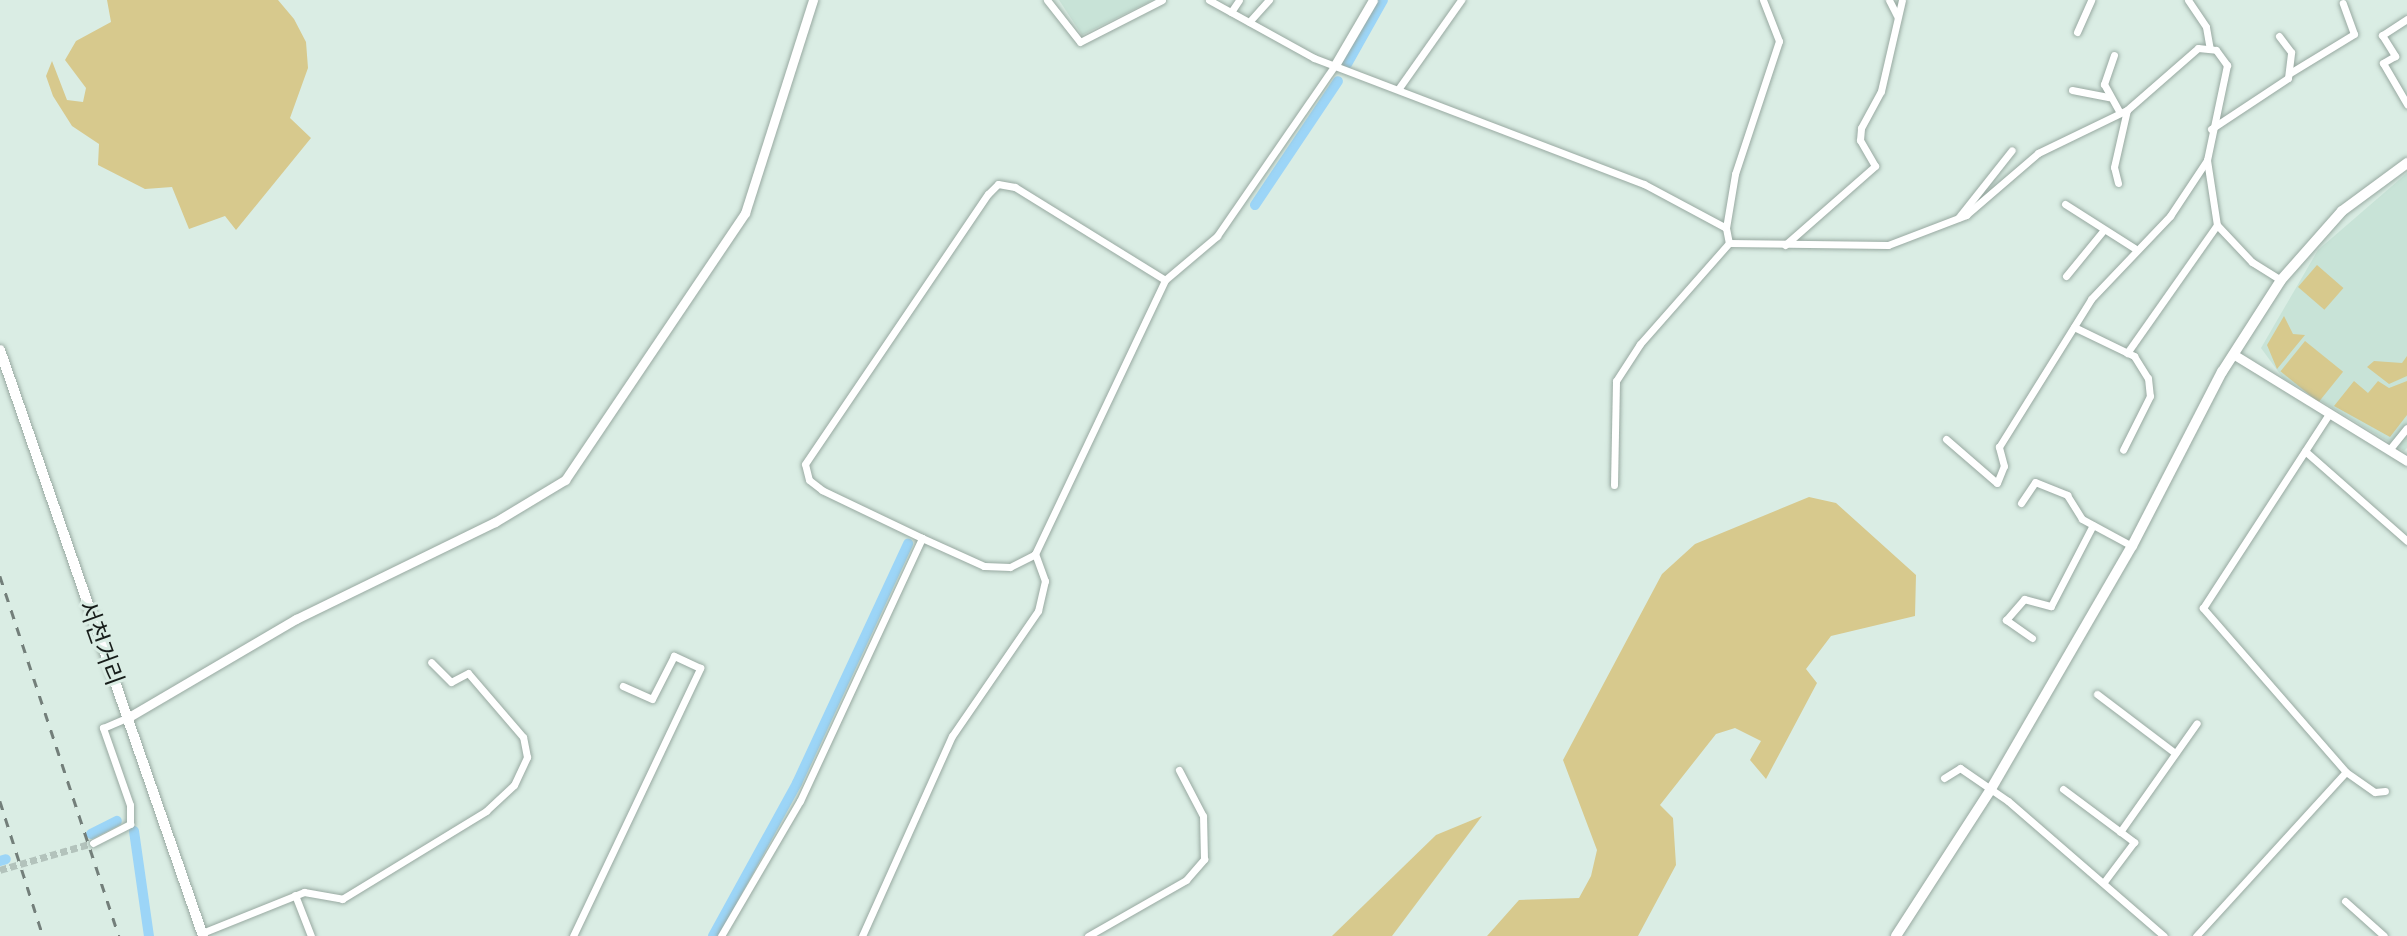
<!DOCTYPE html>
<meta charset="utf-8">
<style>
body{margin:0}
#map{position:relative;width:2407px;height:936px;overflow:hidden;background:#daede4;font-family:Jost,"Noto Sans KR",sans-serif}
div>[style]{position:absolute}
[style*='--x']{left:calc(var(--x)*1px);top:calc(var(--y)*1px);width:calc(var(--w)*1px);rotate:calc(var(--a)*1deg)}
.built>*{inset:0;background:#c8e3d7}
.green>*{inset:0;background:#d7c98d;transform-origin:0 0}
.canal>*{height:10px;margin:-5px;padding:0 5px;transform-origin:5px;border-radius:5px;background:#9cd5f7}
.minor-tunnel>*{height:7px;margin-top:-3.5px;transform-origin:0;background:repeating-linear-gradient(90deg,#b3c3bc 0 7px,transparent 0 10.5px)}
.roads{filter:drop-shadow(0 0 2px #98a9a1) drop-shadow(0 0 2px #98a9a1)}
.minor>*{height:7px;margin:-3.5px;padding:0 3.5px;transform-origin:3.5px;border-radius:3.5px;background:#fff}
.tertiary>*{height:9px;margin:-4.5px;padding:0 4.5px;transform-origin:4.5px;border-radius:4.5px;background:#fff}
.secondary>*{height:10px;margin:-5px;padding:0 5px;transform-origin:5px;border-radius:5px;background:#fff}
.primary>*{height:10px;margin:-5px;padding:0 5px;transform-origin:5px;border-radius:5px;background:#fff}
.rail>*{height:2.5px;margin-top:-1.25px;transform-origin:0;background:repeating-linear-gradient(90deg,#737f7a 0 9px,transparent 0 18px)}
span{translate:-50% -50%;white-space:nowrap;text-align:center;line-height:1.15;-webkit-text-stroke:6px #daede4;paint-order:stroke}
.street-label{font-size:24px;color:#171d1a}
</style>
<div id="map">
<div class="built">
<i style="clip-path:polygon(1059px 0,1153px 0,1082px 35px)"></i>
<i style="clip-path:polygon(2407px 173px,2407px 448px,2404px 451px,2283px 378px,2261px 348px,2318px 250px)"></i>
</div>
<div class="green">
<i style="clip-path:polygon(107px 0,278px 0,294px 19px,306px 42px,308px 68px,290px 118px,311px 138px,236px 230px,225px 216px,189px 229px,172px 187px,145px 189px,98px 165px,99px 144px,72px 126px,53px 96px,46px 76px,52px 61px,67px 100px,83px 102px,86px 88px,65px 60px,76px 41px,111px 22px)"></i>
<i style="left:2317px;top:265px;width:35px;height:29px;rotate:41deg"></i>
<i style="clip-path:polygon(2284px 316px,2293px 334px,2305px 335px,2277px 369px,2267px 345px)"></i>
<i style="left:2305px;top:341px;width:49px;height:39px;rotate:39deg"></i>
<i style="clip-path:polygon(2407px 356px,2407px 376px,2389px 384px,2367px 367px,2374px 361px,2402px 363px)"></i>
<i style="clip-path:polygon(2354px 381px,2368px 393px,2378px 381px,2389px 388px,2407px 381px,2407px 415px,2390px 437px,2334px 406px)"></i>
<i style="clip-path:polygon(1809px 497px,1836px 503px,1916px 575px,1915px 616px,1831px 636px,1806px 669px,1817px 683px,1766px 779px,1750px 760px,1761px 741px,1735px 728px,1716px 734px,1660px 805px,1673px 818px,1676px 865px,1638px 936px,1487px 936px,1519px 900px,1579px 898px,1591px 876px,1597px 850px,1563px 760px,1662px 574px,1695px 544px)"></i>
<i style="clip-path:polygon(1482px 816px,1392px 936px,1332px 936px,1436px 835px)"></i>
</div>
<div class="canal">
<i style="--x:1347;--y:64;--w:73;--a:-60.6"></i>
<i style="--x:1255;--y:205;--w:149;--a:-56.2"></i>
<i style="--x:134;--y:831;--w:106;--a:81.9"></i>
<i style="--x:91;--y:834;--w:29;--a:-27"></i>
<i style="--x:0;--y:861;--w:6;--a:-18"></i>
<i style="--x:713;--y:936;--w:175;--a:-61.2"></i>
<i style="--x:797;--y:783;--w:264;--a:-65.1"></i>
</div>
<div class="minor-tunnel">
<i style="--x:0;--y:870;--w:97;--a:-16.2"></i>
</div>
<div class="roads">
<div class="minor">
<i style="--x:1047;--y:0;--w:53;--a:51.8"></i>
<i style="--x:1080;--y:42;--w:92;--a:-27.1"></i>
<i style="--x:1209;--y:0;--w:120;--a:28.9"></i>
<i style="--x:1314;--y:58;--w:353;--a:20.9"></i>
<i style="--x:1644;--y:184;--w:93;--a:28.2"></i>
<i style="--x:1726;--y:228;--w:15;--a:79"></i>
<i style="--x:1729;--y:243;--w:135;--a:131.4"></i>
<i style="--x:1640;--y:344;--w:44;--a:123"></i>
<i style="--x:1616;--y:381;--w:104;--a:91.1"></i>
<i style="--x:1889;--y:0;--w:18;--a:63"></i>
<i style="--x:2188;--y:0;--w:32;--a:56"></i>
<i style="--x:2206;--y:27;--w:22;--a:80"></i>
<i style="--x:1231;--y:12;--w:14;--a:-56"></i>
<i style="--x:2407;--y:19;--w:30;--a:147"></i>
<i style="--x:2382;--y:35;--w:25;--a:58"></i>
<i style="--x:2395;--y:56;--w:14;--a:150"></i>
<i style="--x:2383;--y:63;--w:48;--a:59.7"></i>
<i style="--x:1249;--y:22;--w:30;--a:-48"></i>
<i style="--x:2077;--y:32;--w:35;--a:-66"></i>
<i style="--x:2114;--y:55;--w:31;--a:109"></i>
<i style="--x:2104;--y:84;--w:33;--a:61"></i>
<i style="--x:2290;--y:73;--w:75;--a:-31.4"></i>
<i style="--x:2354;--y:34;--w:33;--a:-110"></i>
<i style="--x:1399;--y:88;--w:108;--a:-54.8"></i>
<i style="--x:2072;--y:90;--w:38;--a:11"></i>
<i style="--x:2211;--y:129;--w:92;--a:-33.5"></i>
<i style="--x:2288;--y:78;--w:26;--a:-83"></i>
<i style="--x:2291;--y:52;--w:20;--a:-127"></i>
<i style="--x:2118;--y:183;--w:16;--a:-104"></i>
<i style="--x:2114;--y:167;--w:58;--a:-77.2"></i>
<i style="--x:2065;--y:204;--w:82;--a:32.5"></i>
<i style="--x:1959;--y:217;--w:85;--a:-51.7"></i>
<i style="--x:1726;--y:228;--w:55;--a:-80.5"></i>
<i style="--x:1735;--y:174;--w:140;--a:-71.7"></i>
<i style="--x:1779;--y:41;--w:44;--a:-111.3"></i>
<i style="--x:1729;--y:243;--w:159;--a:0.7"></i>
<i style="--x:1888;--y:245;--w:84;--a:-21"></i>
<i style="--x:1966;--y:215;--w:95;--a:-40.7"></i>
<i style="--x:2038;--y:153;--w:99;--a:-25.8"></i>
<i style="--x:2127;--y:110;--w:94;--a:-41.1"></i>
<i style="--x:2198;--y:48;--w:18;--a:6"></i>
<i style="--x:2216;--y:50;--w:19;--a:54"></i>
<i style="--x:2227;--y:65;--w:97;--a:101.9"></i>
<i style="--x:2207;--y:160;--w:66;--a:81.3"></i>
<i style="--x:2217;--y:225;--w:51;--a:46.6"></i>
<i style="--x:2252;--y:262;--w:34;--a:32"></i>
<i style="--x:1785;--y:245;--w:120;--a:-41.3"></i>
<i style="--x:1875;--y:166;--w:30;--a:-120"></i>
<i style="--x:1860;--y:140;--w:12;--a:-85"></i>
<i style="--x:1861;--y:128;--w:42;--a:-61.6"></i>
<i style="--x:1881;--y:91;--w:93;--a:-77"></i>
<i style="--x:2066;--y:276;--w:57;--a:-50.7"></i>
<i style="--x:2074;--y:327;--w:67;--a:25.8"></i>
<i style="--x:2134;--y:356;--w:26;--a:58"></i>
<i style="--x:2148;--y:378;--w:18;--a:84"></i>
<i style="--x:2150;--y:396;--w:60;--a:116.6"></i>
<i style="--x:2127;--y:353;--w:156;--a:-54.9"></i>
<i style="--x:1946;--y:439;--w:67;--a:40.8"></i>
<i style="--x:1997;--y:483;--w:18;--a:-68"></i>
<i style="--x:2004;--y:466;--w:20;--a:-105"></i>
<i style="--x:1999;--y:447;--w:174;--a:-58.1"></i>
<i style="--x:2091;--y:299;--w:115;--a:-46.4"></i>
<i style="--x:2170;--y:216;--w:67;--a:-56.5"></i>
<i style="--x:2389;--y:450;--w:28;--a:-51"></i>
<i style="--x:2305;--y:451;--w:136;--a:41.4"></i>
<i style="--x:2021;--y:503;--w:25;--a:-56"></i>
<i style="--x:2035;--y:482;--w:35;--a:22"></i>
<i style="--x:2067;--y:495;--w:28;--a:58"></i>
<i style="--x:2082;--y:519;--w:57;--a:28.4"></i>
<i style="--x:922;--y:538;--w:111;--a:-154.4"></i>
<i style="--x:822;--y:490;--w:16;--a:-142"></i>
<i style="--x:809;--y:480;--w:16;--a:-104"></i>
<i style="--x:805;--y:464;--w:326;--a:-55.9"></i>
<i style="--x:988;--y:194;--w:14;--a:-45"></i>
<i style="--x:998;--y:184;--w:17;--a:10"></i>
<i style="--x:1015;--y:187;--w:176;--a:31.8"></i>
<i style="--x:2032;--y:638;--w:32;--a:-145"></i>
<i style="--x:2006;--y:620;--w:28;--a:-49"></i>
<i style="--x:2024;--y:599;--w:28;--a:15"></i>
<i style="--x:2051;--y:606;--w:91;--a:-62.6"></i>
<i style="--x:2097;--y:694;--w:98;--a:37.1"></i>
<i style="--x:2346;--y:772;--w:35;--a:35"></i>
<i style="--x:2375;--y:792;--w:10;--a:-6"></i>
<i style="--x:1944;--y:778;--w:19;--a:-32"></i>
<i style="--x:1960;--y:768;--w:58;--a:34.5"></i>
<i style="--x:2008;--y:801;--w:206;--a:40.9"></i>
<i style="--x:2063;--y:789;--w:89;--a:36.7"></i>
<i style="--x:2134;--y:842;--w:50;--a:126.9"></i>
<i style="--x:2120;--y:832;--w:133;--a:-54.8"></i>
<i style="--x:93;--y:843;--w:42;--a:-27.2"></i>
<i style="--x:130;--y:824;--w:19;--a:-90"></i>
<i style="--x:130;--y:805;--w:82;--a:-109.3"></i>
<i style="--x:103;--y:728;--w:26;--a:-23"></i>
<i style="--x:295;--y:895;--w:44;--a:68.7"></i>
<i style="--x:2345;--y:901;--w:52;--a:41.9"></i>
<i style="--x:202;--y:933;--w:110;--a:-21.9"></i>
<i style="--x:304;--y:892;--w:39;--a:10"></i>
<i style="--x:342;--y:899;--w:169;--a:-31.4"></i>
<i style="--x:486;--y:811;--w:38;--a:-43"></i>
<i style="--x:514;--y:785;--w:31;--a:-65"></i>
<i style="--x:527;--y:757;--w:20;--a:-101"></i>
<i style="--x:523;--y:737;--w:84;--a:-130.7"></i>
<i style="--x:468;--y:673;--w:19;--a:152"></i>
<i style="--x:451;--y:682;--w:28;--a:-135"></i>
<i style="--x:573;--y:936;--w:297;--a:-64.6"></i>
<i style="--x:700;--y:668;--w:29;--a:-155"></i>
<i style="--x:674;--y:656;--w:48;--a:117.1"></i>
<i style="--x:652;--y:699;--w:32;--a:-156"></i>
<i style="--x:721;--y:936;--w:156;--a:-59.7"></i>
<i style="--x:800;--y:801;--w:290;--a:-65.1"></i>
<i style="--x:922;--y:538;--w:68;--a:24.3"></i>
<i style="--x:984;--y:566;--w:26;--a:2"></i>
<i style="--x:1010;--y:567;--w:28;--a:-27"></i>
<i style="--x:1035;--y:554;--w:303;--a:-64.6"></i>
<i style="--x:1165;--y:280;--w:68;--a:-40.2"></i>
<i style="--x:1217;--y:236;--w:208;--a:-55.4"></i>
<i style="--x:862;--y:936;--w:219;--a:-65.8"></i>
<i style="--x:952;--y:736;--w:152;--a:-55.5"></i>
<i style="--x:1038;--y:611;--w:31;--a:-77"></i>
<i style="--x:1045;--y:581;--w:29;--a:-110"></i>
<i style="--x:1088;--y:936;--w:113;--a:-29.7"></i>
<i style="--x:1186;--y:880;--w:28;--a:-49"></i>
<i style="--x:1204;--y:859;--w:43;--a:-91.3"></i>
<i style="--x:1203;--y:816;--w:52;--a:-117.6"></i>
<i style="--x:2196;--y:936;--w:222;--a:-47.6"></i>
<i style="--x:2346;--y:772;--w:218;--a:-131.1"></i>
<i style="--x:2203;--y:608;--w:231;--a:-57"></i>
</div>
<div class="tertiary">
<i style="--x:1335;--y:65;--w:75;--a:-59.7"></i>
<i style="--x:2233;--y:354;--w:204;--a:31.6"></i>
<i style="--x:127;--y:718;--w:196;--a:-30.4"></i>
<i style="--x:296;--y:619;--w:221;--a:-26"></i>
<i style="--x:495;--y:522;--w:82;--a:-31"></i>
<i style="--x:565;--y:480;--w:322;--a:-56"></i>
<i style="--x:745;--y:213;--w:224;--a:-72.3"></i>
</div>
<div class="secondary">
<i style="--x:1896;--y:936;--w:175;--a:-57.1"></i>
<i style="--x:1991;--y:789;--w:281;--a:-59.9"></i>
<i style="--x:2132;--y:546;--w:196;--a:-62.7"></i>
<i style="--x:2222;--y:372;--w:109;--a:-57.3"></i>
<i style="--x:2281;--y:280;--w:92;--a:-48.5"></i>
<i style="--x:2342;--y:211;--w:81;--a:-36.4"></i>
</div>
<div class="primary">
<i style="--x:0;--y:350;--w:620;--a:70.89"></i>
</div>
</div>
<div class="rail">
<i style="--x:0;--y:576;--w:379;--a:71.7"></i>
<i style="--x:0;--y:801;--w:142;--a:72.3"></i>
</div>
<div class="street-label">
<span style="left:101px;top:643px;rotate:70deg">서천거리</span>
</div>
</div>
